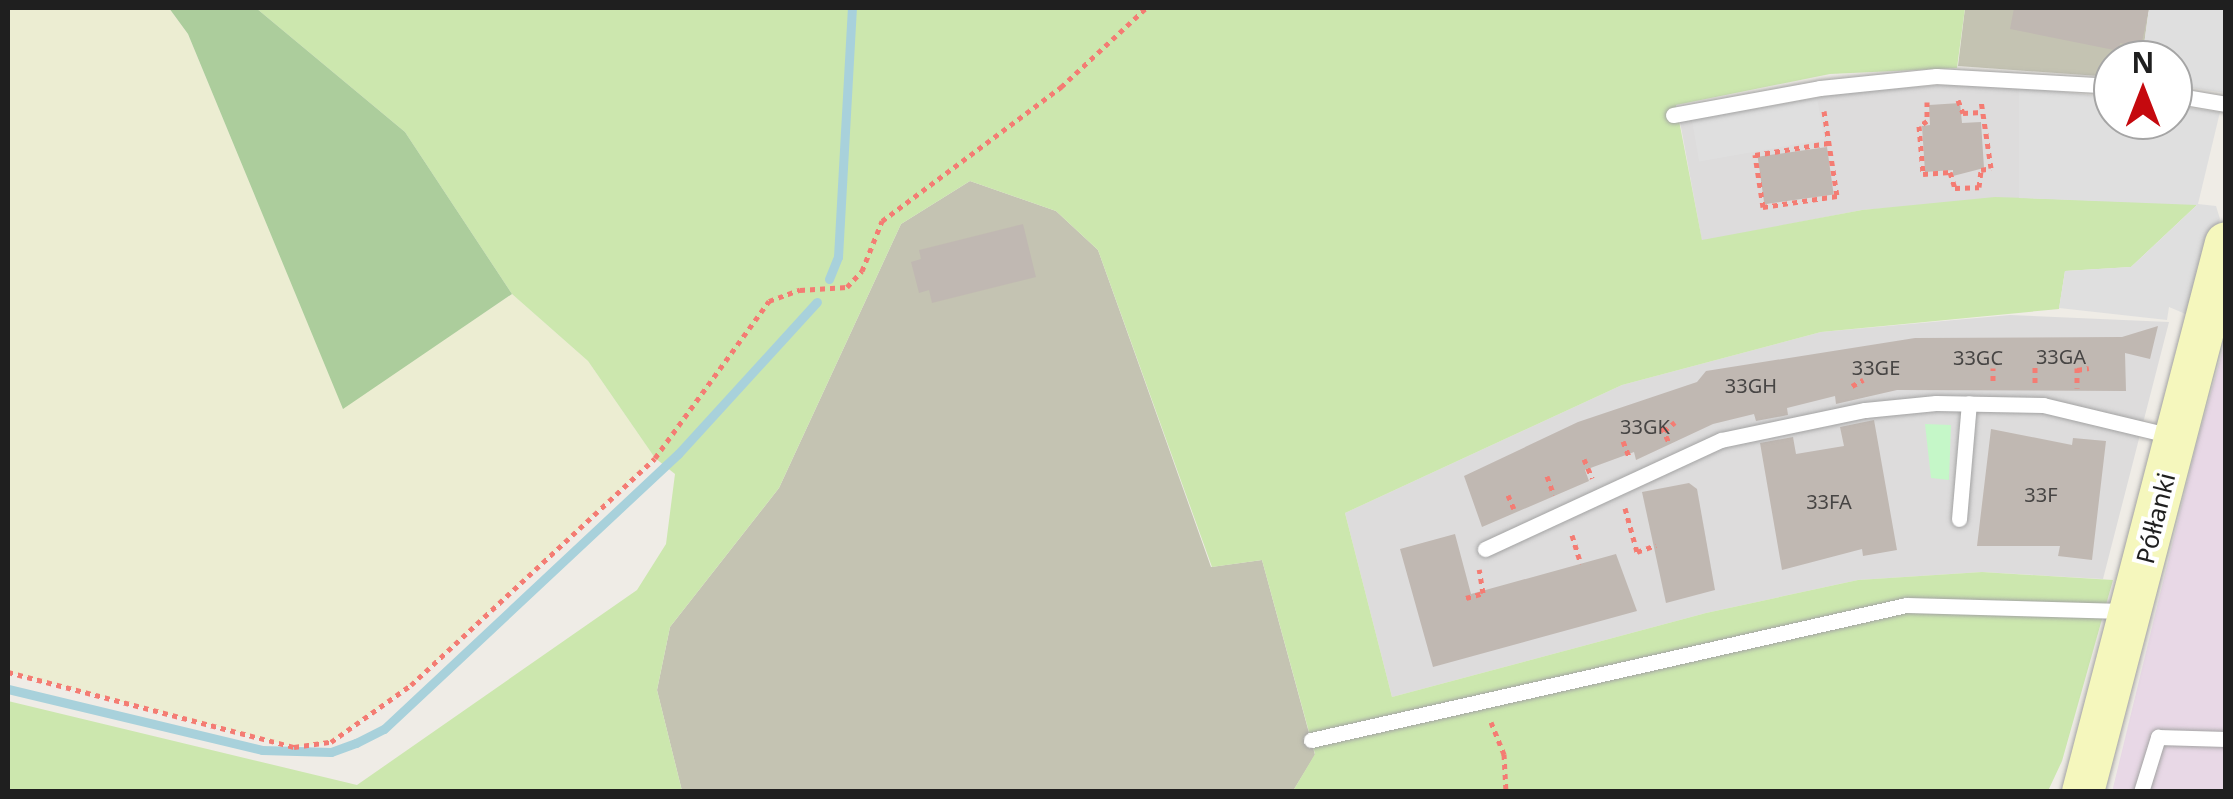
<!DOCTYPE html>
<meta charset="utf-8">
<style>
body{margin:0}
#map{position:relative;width:2233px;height:799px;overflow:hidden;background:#efece6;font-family:"Noto Sans",sans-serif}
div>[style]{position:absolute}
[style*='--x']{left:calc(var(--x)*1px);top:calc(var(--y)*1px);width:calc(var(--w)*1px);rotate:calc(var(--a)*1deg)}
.residential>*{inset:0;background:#dddcdc}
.industrial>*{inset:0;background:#e8d8e6}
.construction>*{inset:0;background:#c4c3b2}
.farmland>*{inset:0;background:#ecedd2}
.grass>*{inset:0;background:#cce7ae}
.forest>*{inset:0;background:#accd9c}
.park>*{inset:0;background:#c5f7c8}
.parking>*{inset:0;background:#dfdfdf;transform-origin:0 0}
.stream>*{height:9px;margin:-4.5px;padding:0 4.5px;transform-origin:4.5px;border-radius:4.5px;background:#a8d1db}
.building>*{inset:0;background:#c0b8b2;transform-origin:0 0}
.path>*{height:5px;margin-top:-2.5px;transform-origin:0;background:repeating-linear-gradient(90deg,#f47c73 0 5px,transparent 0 10px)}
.roads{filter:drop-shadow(0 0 2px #a3a3a3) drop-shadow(0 0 2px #a3a3a3)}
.lane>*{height:15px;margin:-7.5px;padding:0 7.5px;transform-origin:7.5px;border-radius:7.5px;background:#fff}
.secondary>*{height:42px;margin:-21px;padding:0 21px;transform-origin:21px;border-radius:21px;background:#f5f7bd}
span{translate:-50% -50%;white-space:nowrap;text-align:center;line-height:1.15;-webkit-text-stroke:8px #fff;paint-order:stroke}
.number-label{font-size:20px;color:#474544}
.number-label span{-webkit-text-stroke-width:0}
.street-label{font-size:25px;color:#1f1f1f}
.frame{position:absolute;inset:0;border:10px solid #1f1f1f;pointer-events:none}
.north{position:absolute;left:2093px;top:40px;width:100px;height:100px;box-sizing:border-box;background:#fff;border:2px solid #a5a5a5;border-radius:50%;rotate:0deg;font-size:28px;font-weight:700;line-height:40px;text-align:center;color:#1f1f1f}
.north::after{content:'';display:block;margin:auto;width:35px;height:45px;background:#c5090e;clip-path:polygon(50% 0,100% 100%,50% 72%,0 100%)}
</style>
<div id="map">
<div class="residential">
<i style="clip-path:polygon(1940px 85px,2019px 86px,2019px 198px,1862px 210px,1702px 241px,1680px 122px,1848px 92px)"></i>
<i style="clip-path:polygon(2010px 315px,2169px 322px,2103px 579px,1982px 572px,1858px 580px,1706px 613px,1392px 697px,1345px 513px,1622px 385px,1821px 332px)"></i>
</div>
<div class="industrial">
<i style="clip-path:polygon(2225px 342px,2225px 791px,2112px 792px,2196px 446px)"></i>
</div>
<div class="construction">
<i style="clip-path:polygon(1965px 8px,2149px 8px,2142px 60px,2113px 60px,2113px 77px,1958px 66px)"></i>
<i style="clip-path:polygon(970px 181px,1056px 211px,1098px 250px,1211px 567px,1262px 560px,1315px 755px,1293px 791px,682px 791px,657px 690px,670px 627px,779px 488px,901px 224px)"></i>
</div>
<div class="farmland">
<i style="clip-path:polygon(8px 8px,169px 8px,188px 34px,343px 408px,512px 294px,588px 361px,655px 458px,411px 685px,331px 742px,294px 747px,8px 672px)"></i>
</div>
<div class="grass">
<i style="clip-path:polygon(256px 8px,1965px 8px,1957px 68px,1830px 74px,1676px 105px,1702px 240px,1862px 210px,1995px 197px,2198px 204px,2131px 267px,2065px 271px,2059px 309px,1821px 332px,1622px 385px,1345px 513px,1392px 697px,1706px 613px,1858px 580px,1982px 572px,2113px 580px,2062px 761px,2048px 791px,1293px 791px,1315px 754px,1262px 560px,1212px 567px,1098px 250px,1056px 211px,970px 181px,901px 224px,779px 488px,670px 627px,657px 690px,682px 791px,8px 792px,8px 701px,357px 785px,637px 590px,666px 544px,675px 474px,655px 458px,588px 361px,512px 294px,405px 132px)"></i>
</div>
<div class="forest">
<i style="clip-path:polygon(169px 8px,256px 8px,405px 132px,512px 294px,343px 409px,188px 34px)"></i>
</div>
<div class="park">
<i style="clip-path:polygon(1925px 424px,1951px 425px,1949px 480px,1931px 478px)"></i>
</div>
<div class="parking">
<i style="clip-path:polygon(2149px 8px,2225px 8px,2225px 93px,2173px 85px,2173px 60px,2142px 60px)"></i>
<i style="clip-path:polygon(2019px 86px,2113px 98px,2113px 120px,2173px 120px,2173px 106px,2220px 112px,2198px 204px,2216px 206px,2220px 219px,2195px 318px,2169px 307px,2167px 320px,2059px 308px,2065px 271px,2131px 267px,2197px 205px,2019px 198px)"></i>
<i style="left:1817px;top:98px;width:42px;height:127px;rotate:80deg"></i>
</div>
<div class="stream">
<i style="--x:829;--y:279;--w:24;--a:-68"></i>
<i style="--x:838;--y:257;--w:249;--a:-86.8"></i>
<i style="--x:8;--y:689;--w:261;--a:13.5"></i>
<i style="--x:262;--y:750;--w:69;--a:1.7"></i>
<i style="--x:331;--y:752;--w:27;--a:-20"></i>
<i style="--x:356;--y:743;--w:31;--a:-27"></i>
<i style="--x:384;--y:729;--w:403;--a:-43.1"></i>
<i style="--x:678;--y:454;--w:206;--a:-47.6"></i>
</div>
<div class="building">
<i style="clip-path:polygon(2014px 8px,2149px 8px,2141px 47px,2120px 43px,2119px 51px,2010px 29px)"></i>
<i style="clip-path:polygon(1960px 103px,1962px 123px,1981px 122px,1984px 168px,1953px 176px,1953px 170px,1925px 172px,1922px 126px,1930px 125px,1929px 105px)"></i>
<i style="left:1827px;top:147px;width:48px;height:70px;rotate:82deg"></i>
<i style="clip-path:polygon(1023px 224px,1036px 277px,932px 303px,929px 290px,919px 293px,911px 262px,921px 259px,919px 250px)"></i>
<i style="clip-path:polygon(2158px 326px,2150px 359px,2125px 353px,2126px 391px,1897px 390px,1836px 404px,1835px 396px,1787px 408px,1788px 415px,1756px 421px,1754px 414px,1713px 424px,1636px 460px,1634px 452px,1585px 470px,1589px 481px,1482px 527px,1464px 476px,1578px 422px,1697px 382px,1706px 371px,1915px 338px,2122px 337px)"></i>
<i style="clip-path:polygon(1874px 420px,1897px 550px,1863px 556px,1862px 549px,1782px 570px,1760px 443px,1793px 437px,1796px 454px,1844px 446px,1840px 427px)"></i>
<i style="clip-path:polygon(1991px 429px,2072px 445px,2073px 438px,2106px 441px,2092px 560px,2058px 556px,2060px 546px,1977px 546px)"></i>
<i style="clip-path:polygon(1689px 483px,1697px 489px,1715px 590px,1666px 603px,1642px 492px)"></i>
<i style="clip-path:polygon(1455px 534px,1471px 594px,1616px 554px,1637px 611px,1433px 667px,1400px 549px)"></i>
</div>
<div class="path">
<i style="--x:1958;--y:100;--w:14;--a:69"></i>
<i style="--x:1963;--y:113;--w:19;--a:-3"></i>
<i style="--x:1927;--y:102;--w:19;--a:90"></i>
<i style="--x:1927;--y:121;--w:9;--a:148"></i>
<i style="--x:1919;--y:126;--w:48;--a:85.2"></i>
<i style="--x:1923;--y:174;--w:27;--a:-4"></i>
<i style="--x:1950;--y:172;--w:17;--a:73"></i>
<i style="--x:1955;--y:188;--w:24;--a:-2"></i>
<i style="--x:1979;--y:187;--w:17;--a:-83"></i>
<i style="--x:1981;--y:170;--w:10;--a:-11"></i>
<i style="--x:1991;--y:168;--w:69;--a:-98.4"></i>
<i style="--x:1824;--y:111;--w:86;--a:81.3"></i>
<i style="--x:1837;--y:196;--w:75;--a:171.5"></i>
<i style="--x:1763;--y:207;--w:53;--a:-98.7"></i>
<i style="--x:1755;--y:155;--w:74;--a:-9.3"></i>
<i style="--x:2035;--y:367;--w:17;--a:90"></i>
<i style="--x:2077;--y:368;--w:20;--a:90"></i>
<i style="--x:2077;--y:370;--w:12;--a:-9"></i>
<i style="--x:1993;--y:381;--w:13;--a:-90"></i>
<i style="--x:1852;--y:386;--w:13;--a:-29"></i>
<i style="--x:1662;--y:427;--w:17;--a:66"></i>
<i style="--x:1664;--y:431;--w:14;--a:-39"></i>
<i style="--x:1623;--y:441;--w:19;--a:69"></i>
<i style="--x:1584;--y:459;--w:21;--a:67"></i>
<i style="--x:1547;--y:476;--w:20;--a:70"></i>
<i style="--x:1508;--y:495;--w:15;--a:67"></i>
<i style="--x:1625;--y:508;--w:46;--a:74.7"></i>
<i style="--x:1637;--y:552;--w:20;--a:-20"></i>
<i style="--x:1572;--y:535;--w:30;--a:73"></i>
<i style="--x:1466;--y:598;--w:18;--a:-16"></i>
<i style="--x:1483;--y:593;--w:24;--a:-99"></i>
<i style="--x:8;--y:672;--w:296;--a:14.7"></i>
<i style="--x:294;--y:747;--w:37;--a:-8"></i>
<i style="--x:331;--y:742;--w:98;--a:-35.5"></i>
<i style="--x:411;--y:685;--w:333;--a:-42.9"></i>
<i style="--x:655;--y:458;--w:194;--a:-54"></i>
<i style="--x:769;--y:301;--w:33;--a:-20"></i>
<i style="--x:800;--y:290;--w:47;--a:-3.7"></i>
<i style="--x:847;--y:287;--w:22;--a:-47"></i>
<i style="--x:862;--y:271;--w:54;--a:-68.2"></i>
<i style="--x:882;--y:221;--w:224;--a:-36.8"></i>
<i style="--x:1061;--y:87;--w:116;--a:-42.9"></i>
<i style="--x:1491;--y:722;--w:35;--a:68"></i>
<i style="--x:1504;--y:754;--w:38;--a:87"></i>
</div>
<div class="roads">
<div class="lane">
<i style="--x:2173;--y:95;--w:54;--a:9.6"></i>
<i style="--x:1673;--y:115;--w:149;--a:-10.4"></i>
<i style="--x:1820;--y:88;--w:117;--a:-5.9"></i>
<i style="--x:1936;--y:76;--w:177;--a:3.2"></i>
<i style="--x:1959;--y:519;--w:116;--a:-85.1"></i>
<i style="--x:1485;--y:549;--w:260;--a:-24.8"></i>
<i style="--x:1721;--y:440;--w:147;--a:-11.8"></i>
<i style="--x:1865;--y:410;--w:71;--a:-5.6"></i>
<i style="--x:1936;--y:403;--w:107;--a:1.1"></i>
<i style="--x:2043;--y:405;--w:133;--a:13.5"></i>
<i style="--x:1311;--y:740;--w:610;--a:-12.78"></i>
<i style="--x:1906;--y:605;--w:219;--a:1.6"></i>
<i style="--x:2141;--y:792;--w:58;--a:-72.8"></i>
<i style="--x:2158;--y:737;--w:68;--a:1.7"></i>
</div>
<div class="secondary">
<i style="--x:2083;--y:792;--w:567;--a:-75.4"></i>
</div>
</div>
<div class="number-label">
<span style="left:2061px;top:356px">33GA</span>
<span style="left:1978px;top:357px">33GC</span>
<span style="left:1876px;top:367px">33GE</span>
<span style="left:1751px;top:385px">33GH</span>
<span style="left:1645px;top:426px">33GK</span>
<span style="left:2041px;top:494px">33F</span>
<span style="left:1829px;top:501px">33FA</span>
</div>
<div class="street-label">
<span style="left:2155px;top:518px;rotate:-76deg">Półłanki</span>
</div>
<div class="frame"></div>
<div class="north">N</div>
</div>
